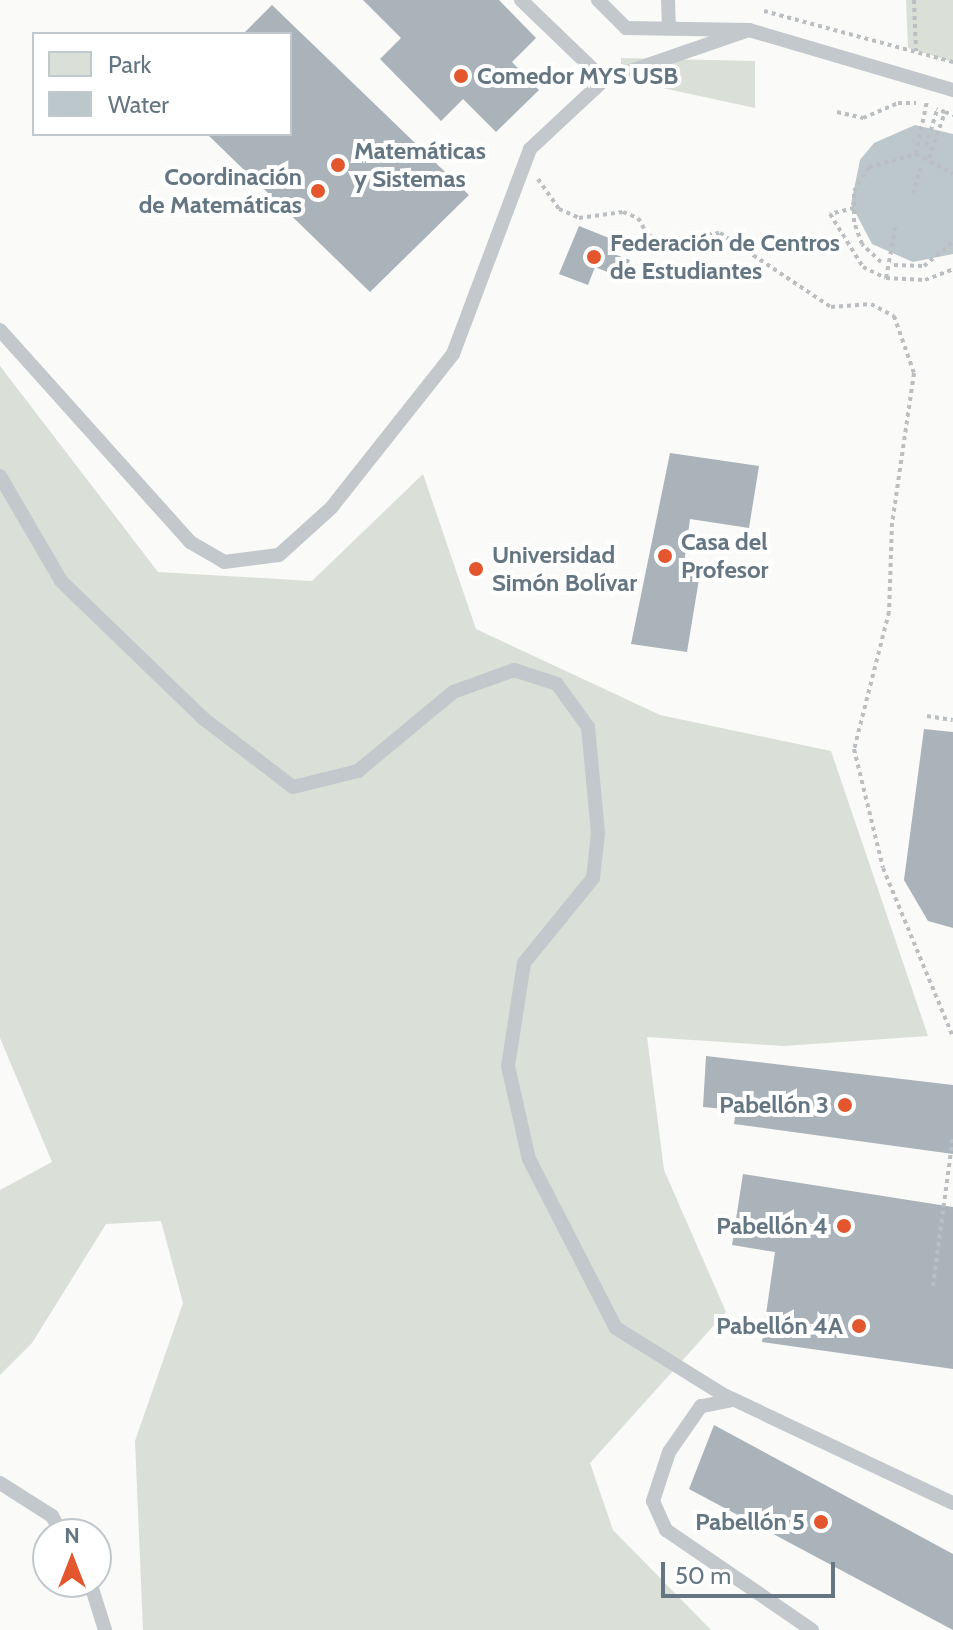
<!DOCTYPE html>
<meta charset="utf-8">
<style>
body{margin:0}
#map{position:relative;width:953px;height:1630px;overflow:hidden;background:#fafaf8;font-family:Cabin,sans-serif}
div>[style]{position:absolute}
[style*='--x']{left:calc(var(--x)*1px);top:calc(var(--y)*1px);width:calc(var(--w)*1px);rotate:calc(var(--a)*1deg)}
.green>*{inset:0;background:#dadfd7}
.water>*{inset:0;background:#bbc7cb}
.building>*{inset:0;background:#aab3b9}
.path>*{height:4px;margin-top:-2px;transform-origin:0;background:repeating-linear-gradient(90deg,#bbbfc2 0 4px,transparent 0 8px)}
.lane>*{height:14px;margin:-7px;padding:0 7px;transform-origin:7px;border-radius:7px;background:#c3c8cc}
.dots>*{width:22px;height:22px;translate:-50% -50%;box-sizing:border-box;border:4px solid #fff;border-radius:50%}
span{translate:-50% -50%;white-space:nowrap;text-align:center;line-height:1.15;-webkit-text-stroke:8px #fff;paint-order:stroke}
.poi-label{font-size:24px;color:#657683;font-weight:700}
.left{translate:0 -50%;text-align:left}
.right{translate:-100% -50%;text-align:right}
.legend{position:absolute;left:32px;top:32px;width:260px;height:104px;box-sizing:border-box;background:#fff;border:2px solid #c1c8cd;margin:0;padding:10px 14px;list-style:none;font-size:24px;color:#657683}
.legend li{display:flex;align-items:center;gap:16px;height:40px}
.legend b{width:40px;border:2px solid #c1c8cd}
.north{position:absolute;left:32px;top:1518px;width:80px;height:80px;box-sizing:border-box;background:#fff;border:2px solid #c1c8cd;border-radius:50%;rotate:0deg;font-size:22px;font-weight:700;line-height:32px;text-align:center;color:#657683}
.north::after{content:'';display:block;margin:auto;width:28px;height:36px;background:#e4572e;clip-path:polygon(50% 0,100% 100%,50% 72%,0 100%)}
.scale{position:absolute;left:661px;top:1562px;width:174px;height:36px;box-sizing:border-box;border:4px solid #657683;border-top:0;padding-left:10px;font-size:24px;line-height:28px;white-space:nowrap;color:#657683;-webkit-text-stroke:6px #fff;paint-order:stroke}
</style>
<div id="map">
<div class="green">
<i style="clip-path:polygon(906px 0,953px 0,953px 62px,908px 48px)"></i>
<i style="clip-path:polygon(621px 58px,755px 61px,755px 108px,621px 79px)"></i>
<i style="clip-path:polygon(0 366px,158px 572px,312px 581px,423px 474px,476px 629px,660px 715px,831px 751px,928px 1036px,783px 1046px,647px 1037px,664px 1170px,726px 1312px,590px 1463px,613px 1530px,711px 1630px,143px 1630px,135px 1441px,183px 1303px,161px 1221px,106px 1224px,32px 1343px,0 1375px,0 1190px,52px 1162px,0 1038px)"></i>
</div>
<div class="water">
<i style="clip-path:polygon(915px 125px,953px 134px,953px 254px,913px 262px,872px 244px,851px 204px,860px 160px,874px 143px)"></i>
</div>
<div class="building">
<i style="clip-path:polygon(363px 0,499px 0,536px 38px,512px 62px,539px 90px,496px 132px,463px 99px,441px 121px,380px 59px,401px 38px)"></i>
<i style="clip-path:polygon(272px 5px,469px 195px,370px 292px,207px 134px,290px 134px,290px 34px,243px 34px)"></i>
<i style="clip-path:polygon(579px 226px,619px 242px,614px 254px,630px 260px,622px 278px,595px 267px,588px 285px,559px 274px)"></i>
<i style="clip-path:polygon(670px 453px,759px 466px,749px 528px,690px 519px,684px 564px,701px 567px,687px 652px,631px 644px)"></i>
<i style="clip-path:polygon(924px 729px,953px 732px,953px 928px,928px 921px,904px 880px)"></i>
<i style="clip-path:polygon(706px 1056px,953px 1085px,953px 1154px,734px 1124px,736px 1110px,703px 1107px)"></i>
<i style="clip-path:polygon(743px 1174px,953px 1207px,953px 1369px,762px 1342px,775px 1252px,732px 1245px)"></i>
<i style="clip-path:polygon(714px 1425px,953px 1554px,953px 1630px,689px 1489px)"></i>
</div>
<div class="path">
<i style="--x:914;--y:0;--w:51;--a:87.8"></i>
<i style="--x:764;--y:11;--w:196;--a:15.1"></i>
<i style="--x:837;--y:112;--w:27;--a:13"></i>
<i style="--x:863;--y:118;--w:38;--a:-23"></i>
<i style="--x:898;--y:103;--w:18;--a:0"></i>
<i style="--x:945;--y:112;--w:9;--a:21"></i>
<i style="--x:926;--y:146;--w:39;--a:-73"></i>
<i style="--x:916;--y:154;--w:54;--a:-78.3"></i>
<i style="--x:929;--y:158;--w:49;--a:-70.8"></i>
<i style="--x:945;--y:112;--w:9;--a:-162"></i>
<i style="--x:538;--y:179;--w:37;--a:55"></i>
<i style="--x:559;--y:209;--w:22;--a:24"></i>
<i style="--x:579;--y:218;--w:44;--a:-7.8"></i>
<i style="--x:623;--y:212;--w:16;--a:22"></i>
<i style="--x:638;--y:218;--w:20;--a:60"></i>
<i style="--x:648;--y:235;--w:21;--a:14"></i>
<i style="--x:668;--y:240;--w:52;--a:-7.7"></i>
<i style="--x:720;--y:233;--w:133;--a:33.7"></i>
<i style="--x:831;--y:307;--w:40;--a:-4.3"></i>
<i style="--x:871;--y:304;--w:26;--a:28"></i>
<i style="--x:894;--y:316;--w:60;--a:70.7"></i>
<i style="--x:914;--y:373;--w:152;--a:98.3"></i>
<i style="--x:892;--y:523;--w:89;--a:91.9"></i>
<i style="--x:889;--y:612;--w:141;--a:104.3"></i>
<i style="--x:854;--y:749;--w:122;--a:76.3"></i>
<i style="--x:883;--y:868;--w:183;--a:67.5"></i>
<i style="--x:913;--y:194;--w:27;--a:-73"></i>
<i style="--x:854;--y:208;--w:25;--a:166"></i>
<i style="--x:830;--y:214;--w:62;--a:58.1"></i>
<i style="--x:863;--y:267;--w:25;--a:26"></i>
<i style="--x:886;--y:278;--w:55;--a:-79.5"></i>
<i style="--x:881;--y:262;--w:26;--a:-137"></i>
<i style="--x:862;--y:244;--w:23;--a:-110"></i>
<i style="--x:854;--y:222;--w:31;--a:-90"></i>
<i style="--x:854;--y:191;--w:28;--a:-58"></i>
<i style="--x:869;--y:167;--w:49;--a:-15.5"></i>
<i style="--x:916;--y:154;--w:42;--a:28.4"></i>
<i style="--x:894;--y:265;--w:30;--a:2"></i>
<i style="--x:924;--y:266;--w:38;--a:-40"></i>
<i style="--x:886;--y:278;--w:39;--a:3"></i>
<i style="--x:925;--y:280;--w:30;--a:-21"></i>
<i style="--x:927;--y:716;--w:26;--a:9"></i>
<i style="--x:933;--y:1286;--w:150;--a:-82.4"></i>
</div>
<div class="lane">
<i style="--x:521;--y:0;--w:115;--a:43.9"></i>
<i style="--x:604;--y:80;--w:153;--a:-19"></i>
<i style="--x:749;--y:30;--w:213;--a:16.4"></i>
<i style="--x:598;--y:0;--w:40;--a:45"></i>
<i style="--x:626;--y:28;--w:123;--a:0.9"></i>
<i style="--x:668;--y:0;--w:27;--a:88"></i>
<i style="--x:0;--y:330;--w:285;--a:48.1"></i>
<i style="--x:190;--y:542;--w:39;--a:30"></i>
<i style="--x:224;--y:562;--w:55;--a:-7.3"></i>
<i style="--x:279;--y:555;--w:70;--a:-42.1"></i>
<i style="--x:331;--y:508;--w:196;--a:-51.6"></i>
<i style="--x:453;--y:354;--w:219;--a:-69.4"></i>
<i style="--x:530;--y:149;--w:101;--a:-43"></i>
<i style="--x:0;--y:476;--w:121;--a:59.8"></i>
<i style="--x:61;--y:581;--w:199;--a:44"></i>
<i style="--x:204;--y:719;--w:112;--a:37.4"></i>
<i style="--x:293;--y:787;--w:67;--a:-13.8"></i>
<i style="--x:358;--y:771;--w:124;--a:-39.7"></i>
<i style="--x:453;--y:692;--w:65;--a:-19.8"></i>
<i style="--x:514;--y:670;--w:45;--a:18"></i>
<i style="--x:557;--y:684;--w:53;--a:54.2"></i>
<i style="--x:588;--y:727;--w:106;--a:84.6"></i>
<i style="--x:598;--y:833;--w:45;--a:96.3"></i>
<i style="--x:593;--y:878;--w:109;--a:129.1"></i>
<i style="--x:524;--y:963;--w:104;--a:98.8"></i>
<i style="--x:508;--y:1066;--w:95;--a:77.3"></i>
<i style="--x:529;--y:1159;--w:190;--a:62.8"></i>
<i style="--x:616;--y:1328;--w:125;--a:31.9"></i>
<i style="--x:722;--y:1394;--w:255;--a:25.3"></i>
<i style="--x:733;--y:1400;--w:33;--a:169"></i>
<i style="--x:701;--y:1406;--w:56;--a:124.8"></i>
<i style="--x:669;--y:1452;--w:52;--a:108.1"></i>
<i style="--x:653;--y:1501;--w:32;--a:66"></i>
<i style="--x:666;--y:1530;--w:177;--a:34.4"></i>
<i style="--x:0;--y:1483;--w:62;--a:32.4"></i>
<i style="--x:52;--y:1516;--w:21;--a:61"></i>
<i style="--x:90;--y:1582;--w:50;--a:72.6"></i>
</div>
<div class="dots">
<i style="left:461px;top:76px;background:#e4572e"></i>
<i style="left:338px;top:165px;background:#e4572e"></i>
<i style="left:318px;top:191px;background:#e4572e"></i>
<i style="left:594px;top:257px;background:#e4572e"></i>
<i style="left:665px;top:556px;background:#e4572e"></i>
<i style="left:476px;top:569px;background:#e4572e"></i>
<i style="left:845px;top:1105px;background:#e4572e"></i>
<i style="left:844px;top:1226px;background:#e4572e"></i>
<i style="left:859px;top:1326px;background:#e4572e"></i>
<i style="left:821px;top:1522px;background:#e4572e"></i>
</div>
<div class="poi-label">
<span class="left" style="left:477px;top:76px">Comedor MYS USB</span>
<span class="left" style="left:354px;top:165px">Matemáticas<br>y Sistemas</span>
<span class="right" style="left:302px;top:191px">Coordinación<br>de Matemáticas</span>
<span class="left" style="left:610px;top:257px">Federación de Centros<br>de Estudiantes</span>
<span class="left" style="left:681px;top:556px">Casa del<br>Profesor</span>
<span class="left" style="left:492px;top:569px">Universidad<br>Simón Bolívar</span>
<span class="right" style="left:829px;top:1105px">Pabellón 3</span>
<span class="right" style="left:828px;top:1226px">Pabellón 4</span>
<span class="right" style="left:843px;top:1326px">Pabellón 4A</span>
<span class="right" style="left:805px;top:1522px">Pabellón 5</span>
</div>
<ul class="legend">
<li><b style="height:22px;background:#dadfd7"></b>Park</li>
<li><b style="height:22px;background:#bbc7cb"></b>Water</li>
</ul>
<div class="north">N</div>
<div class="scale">50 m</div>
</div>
